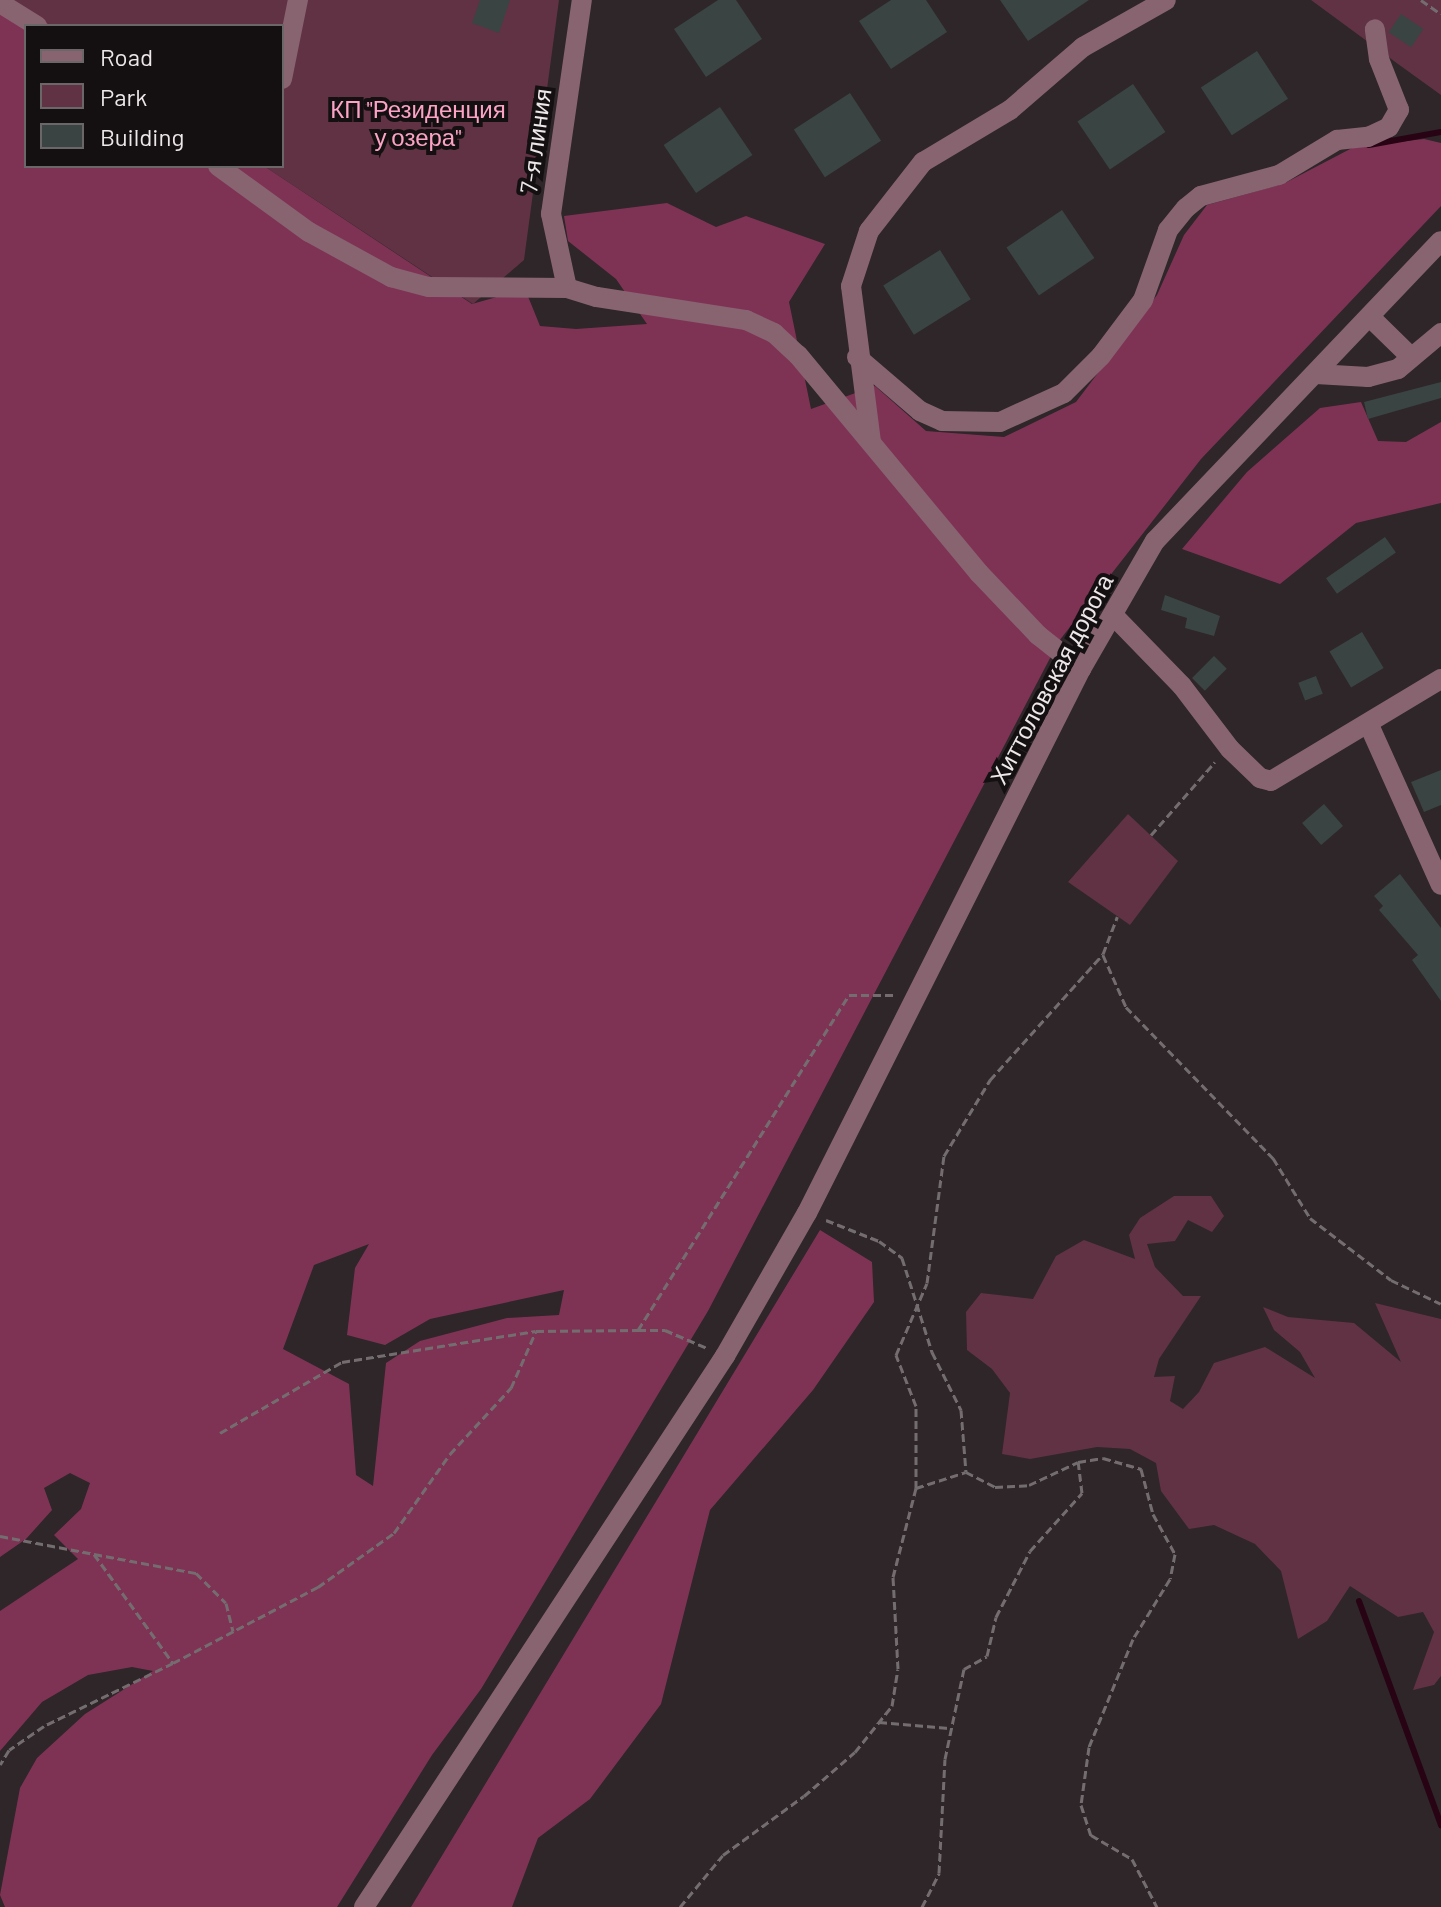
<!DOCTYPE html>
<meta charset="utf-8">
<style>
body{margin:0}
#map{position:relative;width:1441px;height:1907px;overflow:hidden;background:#2e2629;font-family:Barlow,sans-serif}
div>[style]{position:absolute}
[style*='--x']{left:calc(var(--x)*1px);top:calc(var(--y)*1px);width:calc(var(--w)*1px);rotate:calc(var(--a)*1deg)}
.green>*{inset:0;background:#603244}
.forest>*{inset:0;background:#7f3354}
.stream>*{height:6px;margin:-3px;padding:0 3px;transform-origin:3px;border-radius:3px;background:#280314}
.building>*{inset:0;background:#3a4443;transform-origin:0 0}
.path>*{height:3px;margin-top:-1.5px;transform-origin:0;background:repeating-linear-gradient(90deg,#746d6f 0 8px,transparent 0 12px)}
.minor>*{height:20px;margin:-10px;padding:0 10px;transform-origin:10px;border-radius:10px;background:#886471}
span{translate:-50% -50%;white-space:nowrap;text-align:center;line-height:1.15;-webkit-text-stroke:8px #141011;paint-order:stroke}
.park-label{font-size:24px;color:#fca3c5}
.street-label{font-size:24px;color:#ede7e9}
.legend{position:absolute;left:24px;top:24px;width:260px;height:144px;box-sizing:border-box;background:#141011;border:2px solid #6b6667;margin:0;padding:10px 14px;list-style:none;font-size:24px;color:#ede7e9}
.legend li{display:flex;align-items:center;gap:16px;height:40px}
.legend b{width:40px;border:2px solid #6b6667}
</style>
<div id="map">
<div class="green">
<i style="clip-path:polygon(13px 0,559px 0,524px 260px,473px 304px,264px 166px,282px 166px,282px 26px,52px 26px)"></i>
<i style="clip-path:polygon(1311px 0,1441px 0,1441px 95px,1398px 64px)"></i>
<i style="clip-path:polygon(1128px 814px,1178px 861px,1130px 925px,1068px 882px)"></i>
<i style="clip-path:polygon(1174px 1196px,1211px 1196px,1224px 1216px,1212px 1232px,1188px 1220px,1175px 1241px,1147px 1244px,1155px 1267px,1183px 1296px,1201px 1296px,1159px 1359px,1154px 1377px,1175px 1376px,1170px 1401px,1183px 1409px,1199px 1392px,1214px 1363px,1265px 1347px,1315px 1378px,1300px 1352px,1274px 1330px,1263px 1307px,1288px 1317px,1354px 1323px,1401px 1362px,1375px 1303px,1441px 1319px,1441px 1676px,1434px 1685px,1413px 1690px,1434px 1632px,1423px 1612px,1398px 1617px,1350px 1586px,1327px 1621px,1298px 1639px,1281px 1571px,1255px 1544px,1214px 1525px,1189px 1529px,1161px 1491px,1156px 1463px,1130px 1449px,1097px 1447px,1030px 1459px,1002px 1454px,1010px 1393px,992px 1369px,967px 1350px,966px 1312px,981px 1293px,1033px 1299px,1056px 1256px,1084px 1240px,1135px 1259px,1129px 1235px,1140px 1218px)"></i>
</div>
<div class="forest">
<i style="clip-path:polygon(evenodd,0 0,13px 0,52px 26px,26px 26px,26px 166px,264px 166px,472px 304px,525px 289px,540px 326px,576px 329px,647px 324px,616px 279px,568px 241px,564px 216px,667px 203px,716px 227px,746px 216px,825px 244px,789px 302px,811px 409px,875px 386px,926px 431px,1004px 437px,1076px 402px,1157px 295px,1184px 235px,1207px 205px,1283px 184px,1354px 147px,1424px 139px,1441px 143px,1441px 206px,1201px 459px,1059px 641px,708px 1311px,481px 1689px,432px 1755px,337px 1907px,5px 1907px,0 1895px,20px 1788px,37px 1758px,85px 1714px,153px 1671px,132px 1667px,88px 1675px,42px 1702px,0 1751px,0 1611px,78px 1559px,54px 1535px,81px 1509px,90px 1483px,70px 1473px,44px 1488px,52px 1510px,26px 1539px,0 1557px,0 0,369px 1244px,355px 1268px,347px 1335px,385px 1345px,430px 1319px,564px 1290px,559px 1315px,507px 1318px,420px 1341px,386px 1363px,373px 1486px,356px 1475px,349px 1384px,283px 1349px,314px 1265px,369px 1244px)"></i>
<i style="clip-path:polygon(1361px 402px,1378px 441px,1406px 442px,1441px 422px,1441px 503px,1356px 523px,1280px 584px,1182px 549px,1247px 472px,1320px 408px)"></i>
<i style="clip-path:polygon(820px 1230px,872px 1262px,874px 1302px,813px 1390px,710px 1510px,661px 1704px,590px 1799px,538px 1838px,512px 1907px,411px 1907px)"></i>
</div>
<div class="stream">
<i style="--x:1369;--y:145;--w:73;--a:-10.2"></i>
<i style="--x:1359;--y:1601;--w:239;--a:69.9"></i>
</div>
<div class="building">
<i style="clip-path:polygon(480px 0,510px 0,499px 33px,472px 23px)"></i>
<i style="clip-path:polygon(718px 0,736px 0,762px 39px,706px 77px,674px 29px)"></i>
<i style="clip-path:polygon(891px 0,926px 0,947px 32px,891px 69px,859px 21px)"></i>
<i style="clip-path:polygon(1000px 0,1089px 0,1028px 41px)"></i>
<i style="left:1401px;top:14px;width:27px;height:22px;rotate:34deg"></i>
<i style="left:1257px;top:51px;width:57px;height:67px;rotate:57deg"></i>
<i style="left:1133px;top:84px;width:58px;height:67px;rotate:56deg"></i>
<i style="left:850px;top:93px;width:57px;height:67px;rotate:57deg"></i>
<i style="left:720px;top:107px;width:58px;height:68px;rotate:56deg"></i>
<i style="left:1062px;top:210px;width:58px;height:67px;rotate:56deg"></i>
<i style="left:940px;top:250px;width:58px;height:67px;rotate:58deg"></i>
<i style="clip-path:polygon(1441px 382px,1441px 398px,1368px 419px,1364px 402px)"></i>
<i style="left:1385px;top:537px;width:19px;height:72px;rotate:55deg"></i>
<i style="clip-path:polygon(1165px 595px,1220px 616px,1214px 636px,1185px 628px,1187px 618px,1161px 610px)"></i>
<i style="left:1362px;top:632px;width:42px;height:38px;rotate:59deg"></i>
<i style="left:1214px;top:656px;width:18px;height:31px;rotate:45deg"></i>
<i style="left:1316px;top:676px;width:19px;height:19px;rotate:69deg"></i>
<i style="clip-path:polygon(1441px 770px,1441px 805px,1424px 812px,1411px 782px)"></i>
<i style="left:1324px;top:804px;width:29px;height:29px;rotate:49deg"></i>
<i style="clip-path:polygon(1400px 874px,1441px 928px,1441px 1001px,1412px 960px,1418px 955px,1379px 910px,1383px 906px,1374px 896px)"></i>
</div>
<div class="path">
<i style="--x:1421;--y:0;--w:24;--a:35"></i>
<i style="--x:1151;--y:835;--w:97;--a:-48.8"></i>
<i style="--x:1103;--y:955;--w:57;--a:66.1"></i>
<i style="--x:1126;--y:1007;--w:211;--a:45.8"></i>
<i style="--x:1273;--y:1158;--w:70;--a:58.3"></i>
<i style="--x:1310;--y:1218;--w:102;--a:37.4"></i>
<i style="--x:1391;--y:1280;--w:55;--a:25.6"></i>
<i style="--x:826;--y:1220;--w:57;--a:21.6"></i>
<i style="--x:879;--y:1241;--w:29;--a:36"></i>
<i style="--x:902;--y:1258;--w:99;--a:72.3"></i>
<i style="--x:932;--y:1352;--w:65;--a:63.4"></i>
<i style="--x:961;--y:1410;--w:62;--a:85.4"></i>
<i style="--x:638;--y:1330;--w:27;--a:0"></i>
<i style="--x:665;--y:1330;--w:46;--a:23.2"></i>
<i style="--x:220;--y:1433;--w:141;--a:-30.2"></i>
<i style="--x:342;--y:1362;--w:196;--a:-9.1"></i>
<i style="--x:916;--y:1488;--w:82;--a:-90"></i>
<i style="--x:916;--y:1406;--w:55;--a:-111.4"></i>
<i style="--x:896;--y:1355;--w:78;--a:-66.7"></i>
<i style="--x:927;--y:1283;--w:128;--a:-82.4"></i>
<i style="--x:944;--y:1156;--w:89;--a:-58.8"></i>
<i style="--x:990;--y:1080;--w:169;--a:-48.1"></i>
<i style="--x:1103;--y:954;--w:40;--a:-69"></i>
<i style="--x:0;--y:1536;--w:96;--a:10.8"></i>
<i style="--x:94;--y:1554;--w:135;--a:54.1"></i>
<i style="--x:173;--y:1663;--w:144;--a:154"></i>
<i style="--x:44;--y:1726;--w:42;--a:145.6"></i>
<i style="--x:9;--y:1750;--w:17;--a:121"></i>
<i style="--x:94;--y:1554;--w:104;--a:10.6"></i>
<i style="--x:196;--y:1573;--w:42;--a:45"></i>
<i style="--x:226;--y:1603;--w:29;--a:76"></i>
<i style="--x:173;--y:1663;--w:164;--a:-27.7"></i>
<i style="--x:318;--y:1587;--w:93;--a:-35.4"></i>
<i style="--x:394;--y:1533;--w:97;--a:-54.7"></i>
<i style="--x:450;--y:1454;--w:90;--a:-47.3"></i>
<i style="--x:511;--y:1388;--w:62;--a:-66.3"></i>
<i style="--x:536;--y:1331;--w:102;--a:-0.6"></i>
<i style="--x:638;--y:1330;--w:396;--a:-57.8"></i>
<i style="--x:849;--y:995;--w:45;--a:0"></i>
<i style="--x:879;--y:1722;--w:70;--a:4.9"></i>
<i style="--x:680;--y:1907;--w:67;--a:-50.4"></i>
<i style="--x:723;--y:1855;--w:100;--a:-36.1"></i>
<i style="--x:804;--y:1796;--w:67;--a:-40.8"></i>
<i style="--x:855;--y:1752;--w:59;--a:-51.2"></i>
<i style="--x:892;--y:1706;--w:37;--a:-81"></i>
<i style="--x:898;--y:1669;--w:92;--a:-93.1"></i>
<i style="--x:893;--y:1577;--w:92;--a:-75.5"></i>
<i style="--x:916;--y:1488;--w:52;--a:-17.7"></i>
<i style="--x:966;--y:1472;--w:33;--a:27"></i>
<i style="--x:995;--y:1487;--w:34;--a:-3"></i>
<i style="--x:1029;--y:1485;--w:54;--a:-25.1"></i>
<i style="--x:1078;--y:1462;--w:25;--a:-9"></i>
<i style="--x:1103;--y:1458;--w:40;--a:16"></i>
<i style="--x:1141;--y:1469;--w:47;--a:75.1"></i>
<i style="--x:1153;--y:1514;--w:46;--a:61.2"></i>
<i style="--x:1175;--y:1554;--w:25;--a:101"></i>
<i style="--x:1170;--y:1579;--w:70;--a:121.7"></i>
<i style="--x:1133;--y:1639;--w:117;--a:112.2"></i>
<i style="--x:1089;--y:1747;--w:59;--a:97.9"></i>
<i style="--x:1081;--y:1805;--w:32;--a:72"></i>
<i style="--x:1091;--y:1835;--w:48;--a:30.3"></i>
<i style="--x:1132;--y:1859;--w:54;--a:62.5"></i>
<i style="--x:922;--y:1907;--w:38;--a:-63"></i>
<i style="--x:939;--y:1873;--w:114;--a:-87"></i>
<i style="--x:945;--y:1759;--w:92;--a:-78.1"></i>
<i style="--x:964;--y:1669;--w:26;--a:-29"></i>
<i style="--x:987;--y:1656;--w:40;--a:-77"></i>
<i style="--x:996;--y:1617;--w:74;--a:-62.7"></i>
<i style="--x:1030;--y:1551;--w:78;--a:-48.1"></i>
<i style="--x:1082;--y:1493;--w:31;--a:-97"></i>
</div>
<div class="minor">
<i style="--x:0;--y:3;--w:44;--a:31.9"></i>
<i style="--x:282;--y:79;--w:81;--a:-78.6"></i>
<i style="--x:218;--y:166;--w:112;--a:36"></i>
<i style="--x:309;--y:232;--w:94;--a:28.8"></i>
<i style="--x:391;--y:277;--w:39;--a:15"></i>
<i style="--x:429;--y:287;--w:138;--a:0.4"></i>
<i style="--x:567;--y:288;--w:31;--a:17"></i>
<i style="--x:597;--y:297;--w:151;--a:8.8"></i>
<i style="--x:746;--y:320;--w:31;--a:25"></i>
<i style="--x:774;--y:333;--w:33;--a:43"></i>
<i style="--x:798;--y:355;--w:283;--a:50.3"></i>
<i style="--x:979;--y:573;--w:86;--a:46.4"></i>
<i style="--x:1038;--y:635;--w:55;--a:38.3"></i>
<i style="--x:567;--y:288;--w:76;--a:-102.2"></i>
<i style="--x:551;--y:214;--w:216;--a:-81.8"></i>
<i style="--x:1371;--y:318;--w:56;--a:44.3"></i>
<i style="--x:857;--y:357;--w:83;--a:40.6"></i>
<i style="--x:920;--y:411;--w:24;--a:24"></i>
<i style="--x:942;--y:421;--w:58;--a:1"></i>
<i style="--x:1000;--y:422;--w:70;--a:-24.4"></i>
<i style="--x:1064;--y:393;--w:52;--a:-45"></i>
<i style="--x:1101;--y:356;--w:70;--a:-53.1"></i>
<i style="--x:1143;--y:300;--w:74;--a:-70.3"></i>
<i style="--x:1168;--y:230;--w:28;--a:-51"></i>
<i style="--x:1186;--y:208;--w:19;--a:-39"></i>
<i style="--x:1201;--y:196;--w:81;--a:-15.1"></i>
<i style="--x:1279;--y:175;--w:68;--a:-31.1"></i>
<i style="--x:1337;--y:140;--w:31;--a:-6"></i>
<i style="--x:1368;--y:137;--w:23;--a:-25"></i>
<i style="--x:1389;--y:127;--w:20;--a:-60"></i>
<i style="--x:1399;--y:110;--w:55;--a:-111.4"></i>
<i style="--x:1379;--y:59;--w:30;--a:-98"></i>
<i style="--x:1316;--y:374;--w:52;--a:3.3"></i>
<i style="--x:1368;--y:377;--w:31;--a:-15"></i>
<i style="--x:1398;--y:369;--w:56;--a:-39.9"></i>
<i style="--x:871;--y:442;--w:157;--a:-97.3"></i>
<i style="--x:851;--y:286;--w:58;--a:-71.9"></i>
<i style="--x:869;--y:231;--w:88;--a:-52"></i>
<i style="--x:923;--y:162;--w:101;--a:-30.9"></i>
<i style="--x:1010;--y:110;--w:96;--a:-40.8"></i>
<i style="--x:1083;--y:47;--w:95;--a:-29.5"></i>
<i style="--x:1113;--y:615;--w:99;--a:45.8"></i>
<i style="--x:1182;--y:686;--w:79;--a:52.7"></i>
<i style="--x:1230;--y:749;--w:42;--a:44"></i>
<i style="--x:1260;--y:778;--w:11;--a:15"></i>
<i style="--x:1271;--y:781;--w:198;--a:-31"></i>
<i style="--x:1369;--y:725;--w:175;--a:65.8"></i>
<i style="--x:364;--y:1907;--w:659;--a:-56.77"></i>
<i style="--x:725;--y:1356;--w:165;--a:-60.2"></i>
<i style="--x:807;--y:1213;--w:609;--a:-63.27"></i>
<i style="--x:1081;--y:669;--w:148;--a:-60"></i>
<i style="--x:1155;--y:541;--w:414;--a:-46.4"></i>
</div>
<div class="park-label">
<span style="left:418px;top:123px">КП "Резиденция<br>у озера"</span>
</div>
<div class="street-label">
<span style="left:535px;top:141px;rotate:-82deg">7-я линия</span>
<span style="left:1051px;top:679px;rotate:-62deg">Хиттоловская дорога</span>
</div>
<ul class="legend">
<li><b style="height:10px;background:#886471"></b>Road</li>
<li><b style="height:22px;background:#603244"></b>Park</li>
<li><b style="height:22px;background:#3a4443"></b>Building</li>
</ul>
</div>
